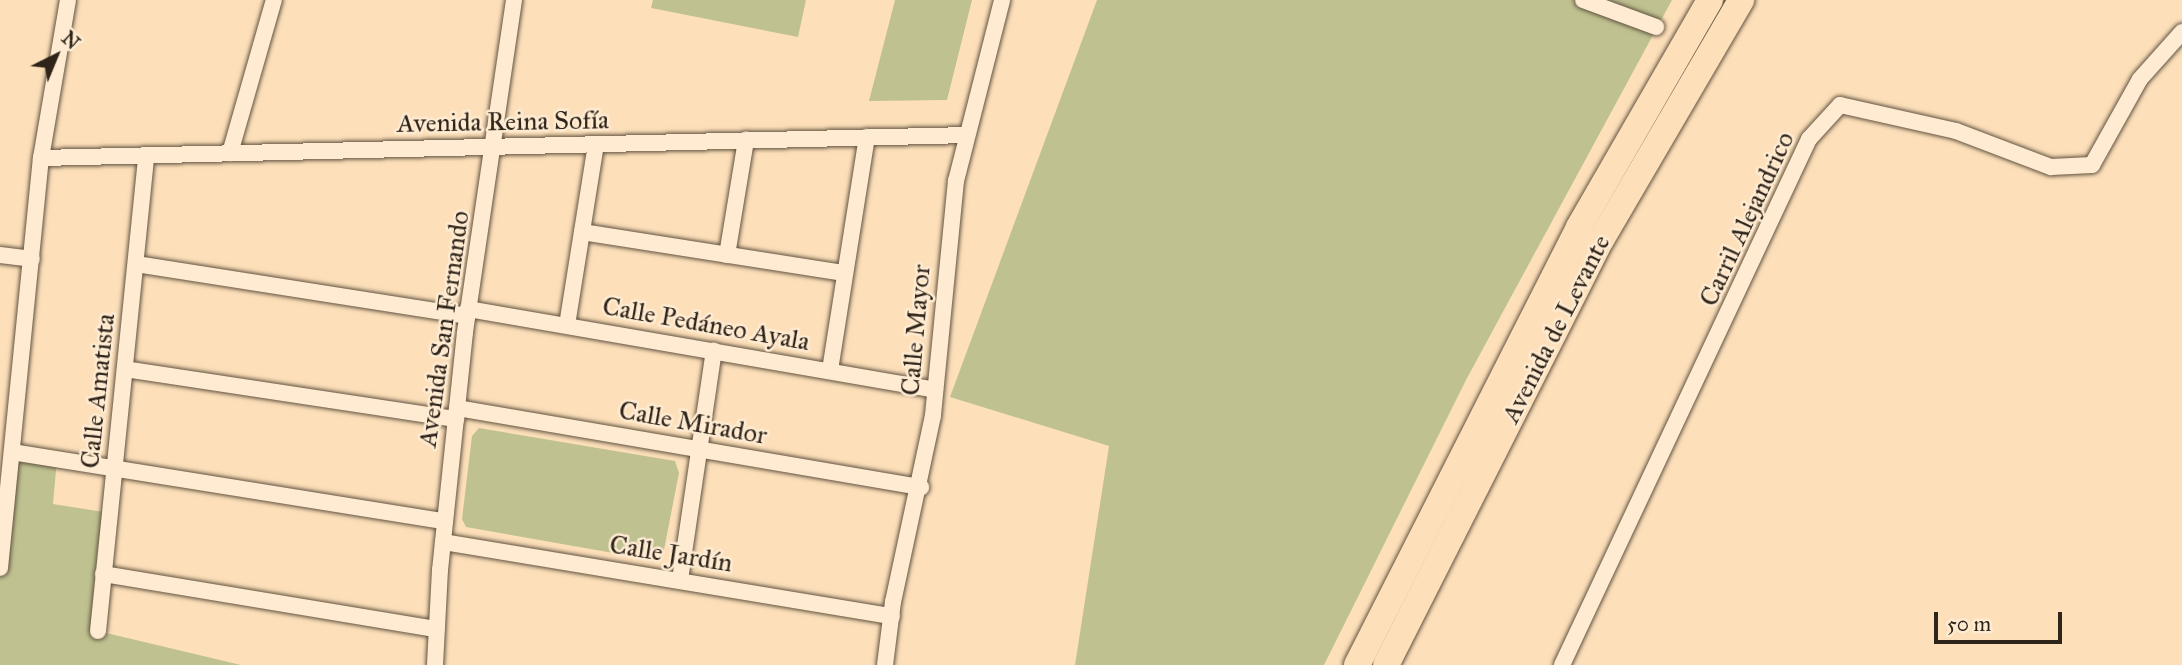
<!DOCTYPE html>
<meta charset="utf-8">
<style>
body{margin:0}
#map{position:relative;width:2182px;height:665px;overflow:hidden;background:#fde0ba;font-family:"IM FELL Great Primer",serif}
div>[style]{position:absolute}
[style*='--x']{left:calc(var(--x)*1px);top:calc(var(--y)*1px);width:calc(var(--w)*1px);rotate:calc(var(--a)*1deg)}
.green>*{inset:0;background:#bfc290}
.roads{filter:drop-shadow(0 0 2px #625341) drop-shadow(0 0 2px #625341)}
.street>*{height:16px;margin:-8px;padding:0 8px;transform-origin:8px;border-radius:8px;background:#feebd2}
.primary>*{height:26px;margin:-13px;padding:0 13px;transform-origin:13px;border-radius:13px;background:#fde0ba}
span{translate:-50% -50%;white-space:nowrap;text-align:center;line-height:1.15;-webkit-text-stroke:5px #feebd2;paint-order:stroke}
.street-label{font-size:26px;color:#2f2419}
.north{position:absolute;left:21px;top:21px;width:70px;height:70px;-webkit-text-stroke:5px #feebd2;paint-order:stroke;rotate:43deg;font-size:19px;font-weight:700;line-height:28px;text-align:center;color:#2f2419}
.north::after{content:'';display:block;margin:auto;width:24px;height:32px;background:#2f2419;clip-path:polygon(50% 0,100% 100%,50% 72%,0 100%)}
.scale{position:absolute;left:1934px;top:612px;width:128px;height:32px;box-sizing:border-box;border:4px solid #2f2419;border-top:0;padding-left:9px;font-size:21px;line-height:24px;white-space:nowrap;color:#2f2419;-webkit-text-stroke:5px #feebd2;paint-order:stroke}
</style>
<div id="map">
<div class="green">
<i style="clip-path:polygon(653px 0,806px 0,798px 37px,651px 8px)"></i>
<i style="clip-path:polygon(895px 0,972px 0,947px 100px,869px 101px)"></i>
<i style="clip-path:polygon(1097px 0,1672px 0,1466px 380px,1324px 665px,1075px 665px,1109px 446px,950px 397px)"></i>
<i style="clip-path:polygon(479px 428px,675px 461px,679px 473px,663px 555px,653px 560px,466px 527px,462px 519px,472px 436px)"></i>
<i style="clip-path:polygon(12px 452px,57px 459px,53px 504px,110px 513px,98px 631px,241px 665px,0 665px,0 568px)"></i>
</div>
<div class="roads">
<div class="street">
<i style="--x:1583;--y:0;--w:78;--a:20.3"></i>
<i style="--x:230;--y:153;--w:159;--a:-74"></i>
<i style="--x:41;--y:158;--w:926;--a:-1.42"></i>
<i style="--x:582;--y:232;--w:264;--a:8.9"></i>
<i style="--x:0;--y:255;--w:32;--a:7"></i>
<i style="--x:727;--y:255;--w:117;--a:-80.6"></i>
<i style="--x:136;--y:264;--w:335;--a:8.9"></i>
<i style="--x:468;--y:309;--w:474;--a:9.8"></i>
<i style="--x:567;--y:325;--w:183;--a:-80.9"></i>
<i style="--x:125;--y:369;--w:335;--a:8.6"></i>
<i style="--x:830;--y:370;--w:236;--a:-81"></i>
<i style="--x:457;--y:408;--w:471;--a:9.7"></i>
<i style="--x:12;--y:452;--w:438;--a:9.1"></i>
<i style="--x:443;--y:542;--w:455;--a:9.4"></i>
<i style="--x:0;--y:568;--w:412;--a:-84.3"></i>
<i style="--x:41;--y:158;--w:160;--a:-80.3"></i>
<i style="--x:103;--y:574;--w:338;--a:9.4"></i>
<i style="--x:680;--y:580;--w:232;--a:-81.6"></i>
<i style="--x:98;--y:631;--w:478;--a:-84.2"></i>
<i style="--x:435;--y:665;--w:95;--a:-87"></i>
<i style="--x:440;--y:570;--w:239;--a:-84"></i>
<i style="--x:465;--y:332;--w:336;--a:-81.6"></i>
<i style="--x:885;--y:665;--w:64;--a:-82.8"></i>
<i style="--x:893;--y:602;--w:191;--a:-77.9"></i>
<i style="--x:933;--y:415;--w:235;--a:-84.4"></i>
<i style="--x:956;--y:181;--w:187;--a:-75.7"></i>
<i style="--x:1562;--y:665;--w:581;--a:-64.85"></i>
<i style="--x:1809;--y:139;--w:46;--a:-47.6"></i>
<i style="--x:1840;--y:105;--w:119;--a:12.6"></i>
<i style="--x:1956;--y:131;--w:102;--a:20.8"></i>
<i style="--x:2051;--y:167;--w:41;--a:-2.8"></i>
<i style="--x:2092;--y:165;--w:98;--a:-60.8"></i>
<i style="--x:2140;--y:79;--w:63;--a:-48.2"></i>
</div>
<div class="primary">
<i style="--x:1357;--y:665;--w:491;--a:-63.1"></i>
<i style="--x:1579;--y:227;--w:262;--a:-60"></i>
<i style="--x:1386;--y:665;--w:476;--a:-63.2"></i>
<i style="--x:1601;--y:240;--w:278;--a:-59.7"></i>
</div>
</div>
<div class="street-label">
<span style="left:503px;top:122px;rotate:-1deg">Avenida Reina Sofía</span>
<span style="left:1747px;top:219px;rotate:-65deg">Carril Alejandrico</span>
<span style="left:706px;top:324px;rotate:10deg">Calle Pedáneo Ayala</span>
<span style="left:444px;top:329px;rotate:-82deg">Avenida San Fernando</span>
<span style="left:1556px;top:329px;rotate:-63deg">Avenida de Levante</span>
<span style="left:916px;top:330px;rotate:-85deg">Calle Mayor</span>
<span style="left:98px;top:391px;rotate:-84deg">Calle Amatista</span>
<span style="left:693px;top:423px;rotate:10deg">Calle Mirador</span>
<span style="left:671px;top:554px;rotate:9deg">Calle Jardín</span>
</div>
<div class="north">N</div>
<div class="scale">50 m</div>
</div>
